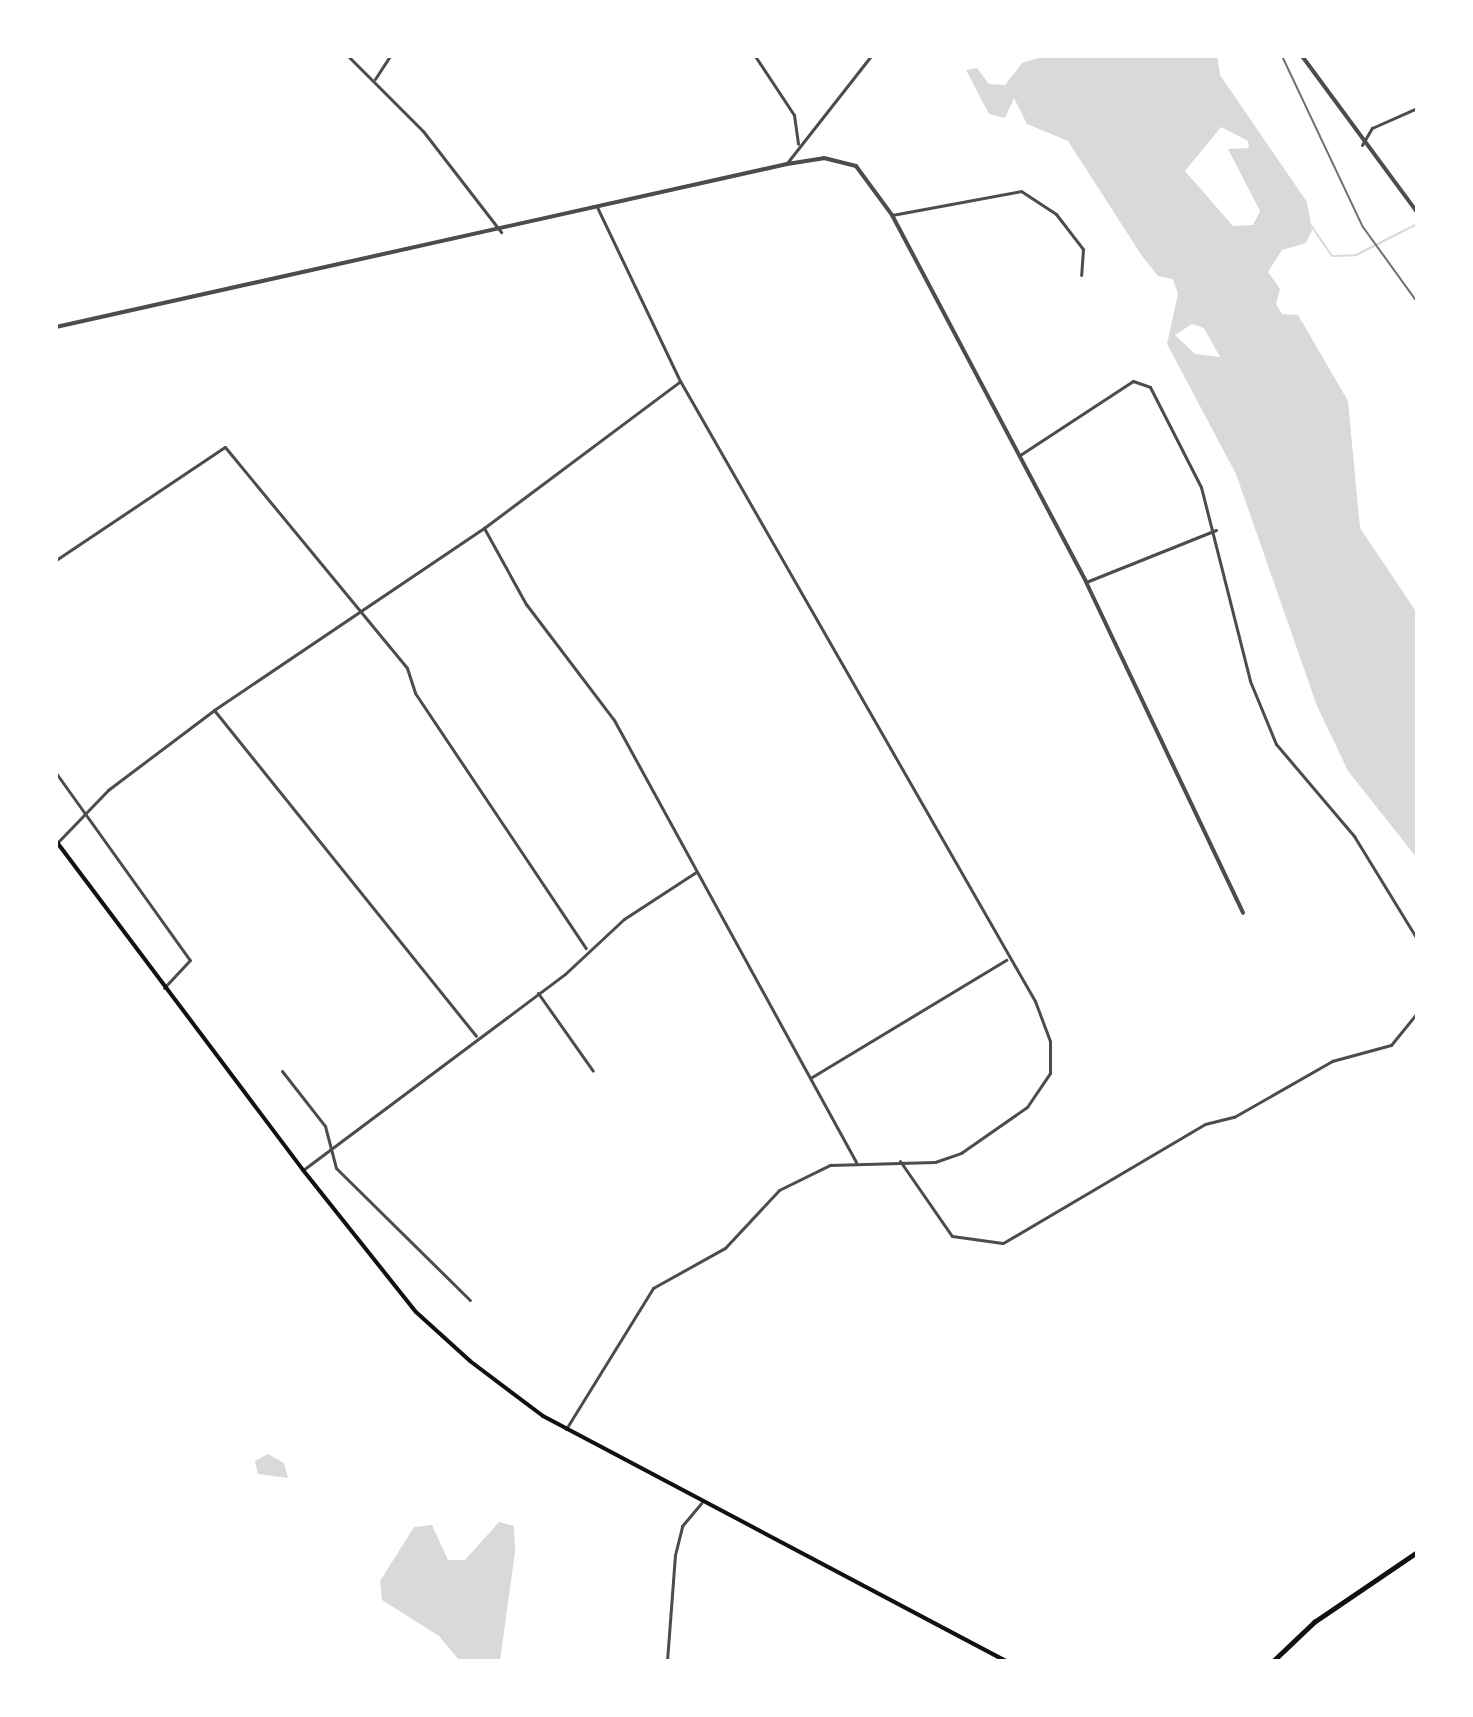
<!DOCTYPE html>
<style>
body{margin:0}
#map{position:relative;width:1473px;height:1717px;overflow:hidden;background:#fff;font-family:"Alegreya Sans",sans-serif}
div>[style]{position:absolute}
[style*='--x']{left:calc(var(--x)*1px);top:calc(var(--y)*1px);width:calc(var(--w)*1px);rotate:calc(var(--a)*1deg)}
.water>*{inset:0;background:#d9d9d9}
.stream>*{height:2px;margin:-1px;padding:0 1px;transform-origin:1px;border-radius:1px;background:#d9d9d9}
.minor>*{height:3px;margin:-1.5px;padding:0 1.5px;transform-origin:1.5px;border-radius:1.5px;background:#4c4c4c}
.tertiary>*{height:4px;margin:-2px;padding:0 2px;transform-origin:2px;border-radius:2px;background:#4c4c4c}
.secondary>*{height:4px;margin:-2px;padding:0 2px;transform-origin:2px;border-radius:2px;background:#111}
.trunk>*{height:5px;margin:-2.5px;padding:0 2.5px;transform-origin:2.5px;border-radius:2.5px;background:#111}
.rail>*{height:2px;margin:-1px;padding:0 1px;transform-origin:1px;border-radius:1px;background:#707070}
span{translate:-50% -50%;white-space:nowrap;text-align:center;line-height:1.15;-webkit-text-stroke:6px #fff;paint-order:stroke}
.frame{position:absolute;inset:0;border:58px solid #fff;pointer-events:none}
</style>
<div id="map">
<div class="water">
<i style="clip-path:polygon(evenodd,1044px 56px,1217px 56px,1220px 75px,1307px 202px,1312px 230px,1306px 243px,1282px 250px,1268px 272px,1280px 289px,1276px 304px,1282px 314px,1298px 315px,1348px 401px,1360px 528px,1417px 613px,1417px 858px,1348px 771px,1317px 706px,1236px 474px,1167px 344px,1178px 294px,1173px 279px,1158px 276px,1142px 256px,1068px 141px,1027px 124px,1014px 98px,1005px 118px,989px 114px,966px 70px,977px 68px,989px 84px,1005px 85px,1022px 63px,1044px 56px,1221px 127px,1248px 141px,1249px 148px,1228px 149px,1260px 211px,1253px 225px,1233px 226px,1185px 171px,1221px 127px,1044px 56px,1192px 324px,1204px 328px,1220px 357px,1195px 354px,1175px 335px,1192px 324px)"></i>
<i style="clip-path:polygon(268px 1454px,284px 1463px,288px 1478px,258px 1474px,255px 1461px)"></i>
<i style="clip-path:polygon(499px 1522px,514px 1526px,515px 1552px,500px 1661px,460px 1661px,439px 1636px,382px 1600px,380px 1581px,414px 1527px,432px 1525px,448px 1560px,465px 1560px)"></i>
</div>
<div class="stream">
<i style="--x:1308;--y:221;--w:42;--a:55.6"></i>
<i style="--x:1332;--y:256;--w:24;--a:-2"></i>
<i style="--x:1356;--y:255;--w:68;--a:-26.9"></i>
</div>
<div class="minor">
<i style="--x:348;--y:56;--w:106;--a:45"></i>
<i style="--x:423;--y:131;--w:128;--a:52.3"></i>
<i style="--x:755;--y:56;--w:71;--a:56.5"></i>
<i style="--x:794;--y:115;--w:29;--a:82"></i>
<i style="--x:375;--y:79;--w:27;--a:-57"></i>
<i style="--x:1362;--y:145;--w:20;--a:-60"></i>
<i style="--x:1372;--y:128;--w:49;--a:-24"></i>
<i style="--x:787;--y:163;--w:136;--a:-51.9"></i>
<i style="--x:892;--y:215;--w:131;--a:-10.5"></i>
<i style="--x:1021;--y:191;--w:42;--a:33.3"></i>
<i style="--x:1056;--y:214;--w:44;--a:52.4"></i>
<i style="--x:1083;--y:249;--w:26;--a:94"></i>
<i style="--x:1020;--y:455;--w:135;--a:-33.2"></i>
<i style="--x:1133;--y:381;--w:18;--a:19"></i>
<i style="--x:1150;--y:387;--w:112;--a:63"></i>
<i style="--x:1201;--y:487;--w:200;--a:75.8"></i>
<i style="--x:1250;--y:681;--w:68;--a:67.6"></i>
<i style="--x:1276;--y:744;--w:121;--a:49.7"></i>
<i style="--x:1354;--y:836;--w:121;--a:58.5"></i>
<i style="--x:484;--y:528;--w:87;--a:61.1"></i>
<i style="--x:526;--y:604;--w:146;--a:52.8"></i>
<i style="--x:614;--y:720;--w:504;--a:61.3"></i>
<i style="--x:56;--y:560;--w:203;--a:-33.8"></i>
<i style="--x:225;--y:447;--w:286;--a:50.5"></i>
<i style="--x:407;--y:668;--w:26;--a:72"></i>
<i style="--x:415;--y:693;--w:307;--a:56.2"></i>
<i style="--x:1086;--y:582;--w:140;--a:-21.8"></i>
<i style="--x:214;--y:710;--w:418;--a:51.2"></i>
<i style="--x:56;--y:773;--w:230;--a:54.4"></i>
<i style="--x:190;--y:960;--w:38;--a:133"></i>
<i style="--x:57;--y:843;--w:74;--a:-46.1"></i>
<i style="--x:108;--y:790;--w:133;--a:-37"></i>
<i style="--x:214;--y:710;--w:326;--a:-34"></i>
<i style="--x:484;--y:528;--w:244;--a:-36.8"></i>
<i style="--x:538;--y:993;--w:95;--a:54.8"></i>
<i style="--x:282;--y:1071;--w:70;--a:52"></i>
<i style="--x:325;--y:1126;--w:43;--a:75.3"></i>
<i style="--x:336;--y:1168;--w:188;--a:44.6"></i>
<i style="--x:812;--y:1077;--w:227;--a:-31.1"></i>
<i style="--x:900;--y:1161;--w:91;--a:55.3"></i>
<i style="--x:952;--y:1236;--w:51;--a:7.8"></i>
<i style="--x:1003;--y:1243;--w:234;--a:-30.5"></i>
<i style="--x:1205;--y:1124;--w:30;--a:-14"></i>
<i style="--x:1234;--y:1117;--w:113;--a:-29.7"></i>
<i style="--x:1332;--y:1061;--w:61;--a:-15.2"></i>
<i style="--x:1391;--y:1045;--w:41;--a:-50.9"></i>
<i style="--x:303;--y:1170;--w:327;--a:-36.8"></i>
<i style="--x:565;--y:974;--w:81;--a:-43"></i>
<i style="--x:624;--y:919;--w:86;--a:-33.1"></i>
<i style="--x:566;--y:1429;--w:166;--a:-58.3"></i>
<i style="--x:653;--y:1288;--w:82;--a:-29.1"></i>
<i style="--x:725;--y:1248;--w:79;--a:-47"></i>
<i style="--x:779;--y:1190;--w:57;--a:-26.1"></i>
<i style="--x:830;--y:1165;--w:105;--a:-1.6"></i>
<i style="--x:935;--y:1162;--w:28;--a:-19"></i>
<i style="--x:961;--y:1153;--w:80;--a:-34.9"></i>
<i style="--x:1027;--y:1107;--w:41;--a:-55.9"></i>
<i style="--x:1050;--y:1073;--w:32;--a:-90"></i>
<i style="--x:1050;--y:1041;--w:43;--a:-110.6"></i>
<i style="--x:1035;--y:1001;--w:714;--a:-119.79"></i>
<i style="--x:680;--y:381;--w:191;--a:-115.5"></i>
<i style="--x:667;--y:1661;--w:106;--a:-85.7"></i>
<i style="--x:675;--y:1555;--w:30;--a:-76"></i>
<i style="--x:682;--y:1526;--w:30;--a:-50"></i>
</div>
<div class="tertiary">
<i style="--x:1302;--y:56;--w:194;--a:53.6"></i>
<i style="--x:56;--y:327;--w:749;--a:-12.57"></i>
<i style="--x:787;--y:164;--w:37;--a:-9"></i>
<i style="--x:824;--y:158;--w:33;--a:14"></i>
<i style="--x:856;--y:166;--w:61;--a:53.7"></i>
<i style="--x:892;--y:215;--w:415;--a:62.1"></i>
<i style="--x:1086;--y:582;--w:366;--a:64.6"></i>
</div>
<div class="secondary">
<i style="--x:56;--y:841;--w:411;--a:53.1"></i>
<i style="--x:303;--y:1170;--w:181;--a:51.5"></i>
<i style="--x:416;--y:1312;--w:73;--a:42.2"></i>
<i style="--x:470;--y:1361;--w:91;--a:37"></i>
<i style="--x:543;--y:1416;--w:524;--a:27.89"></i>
</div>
<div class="trunk">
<i style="--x:1273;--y:1661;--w:57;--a:-43.6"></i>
<i style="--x:1314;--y:1622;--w:125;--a:-34.2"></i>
</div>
<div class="rail">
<i style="--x:1282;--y:56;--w:189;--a:64.7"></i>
<i style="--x:1363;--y:227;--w:92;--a:54.2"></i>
</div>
<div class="frame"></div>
</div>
